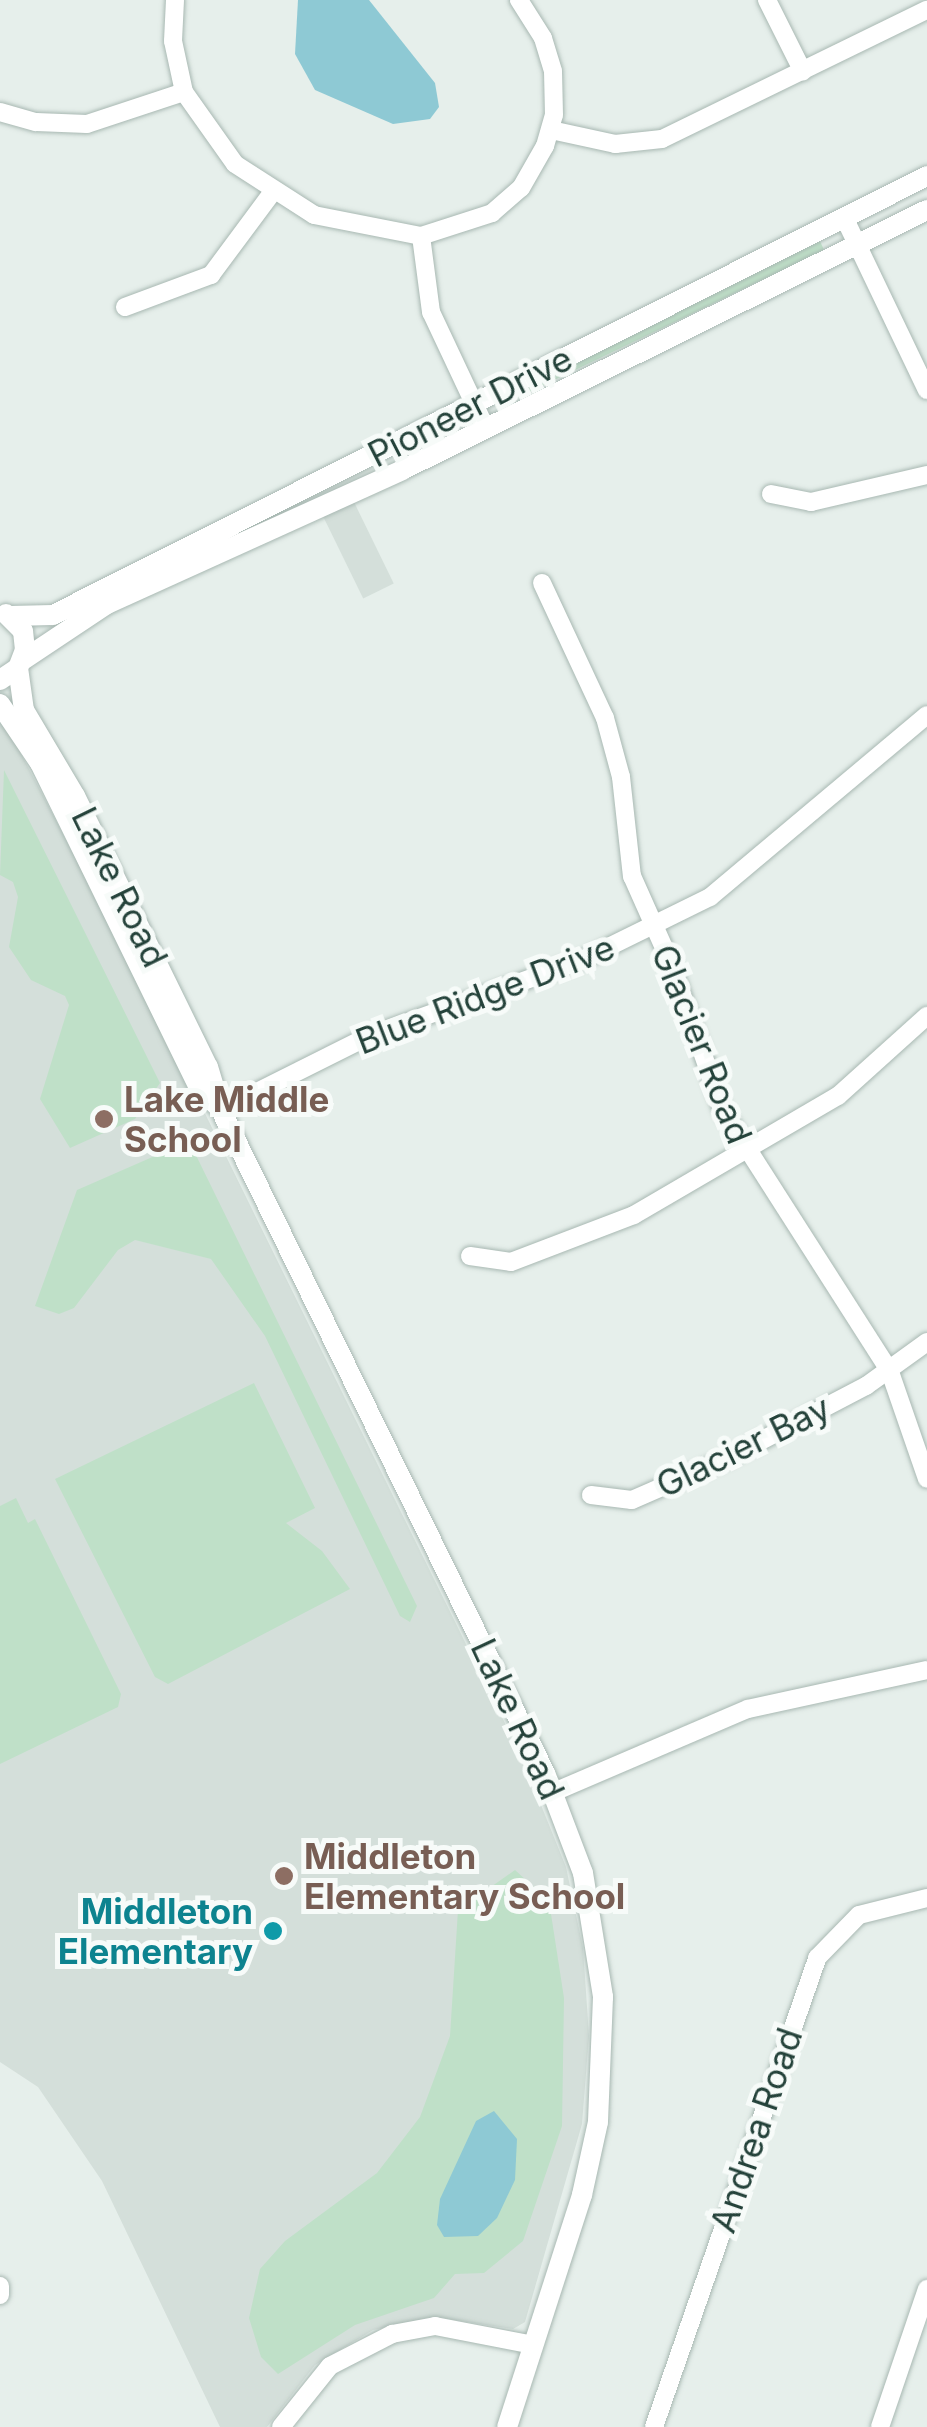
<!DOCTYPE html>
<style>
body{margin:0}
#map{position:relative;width:927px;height:2427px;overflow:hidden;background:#e6efeb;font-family:Inter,sans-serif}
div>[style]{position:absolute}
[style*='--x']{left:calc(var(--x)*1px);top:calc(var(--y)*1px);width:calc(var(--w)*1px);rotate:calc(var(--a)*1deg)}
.built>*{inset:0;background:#d4dfda;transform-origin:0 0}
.green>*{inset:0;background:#bfe0c8}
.water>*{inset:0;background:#8ec9d4}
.roads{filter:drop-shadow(0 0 2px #a8b8b2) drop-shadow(0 0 2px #a8b8b2)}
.minor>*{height:18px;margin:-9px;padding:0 9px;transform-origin:9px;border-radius:9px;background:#fff}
.tertiary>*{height:20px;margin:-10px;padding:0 10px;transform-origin:10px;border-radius:10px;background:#fff}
.dots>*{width:28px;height:28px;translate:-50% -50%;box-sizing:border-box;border:5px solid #f7fbf9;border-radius:50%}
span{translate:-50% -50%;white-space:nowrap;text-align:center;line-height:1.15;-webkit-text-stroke:10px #f7fbf9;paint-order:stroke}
.street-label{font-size:35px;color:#24423a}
.education-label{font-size:35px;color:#785e54;font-weight:700}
.left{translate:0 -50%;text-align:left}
.culture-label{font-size:35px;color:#0d838f;font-weight:700}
.right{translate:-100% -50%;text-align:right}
</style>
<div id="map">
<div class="built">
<i style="left:353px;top:500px;width:93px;height:34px;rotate:64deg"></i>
<i style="clip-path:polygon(0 714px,129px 959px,522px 1758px,566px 1867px,583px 1948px,589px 2036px,582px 2124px,525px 2322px,513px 2329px,434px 2317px,373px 2330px,315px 2365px,267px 2427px,220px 2427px,102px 2181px,38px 2087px,0 2062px)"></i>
</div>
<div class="green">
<i style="clip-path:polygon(820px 241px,824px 250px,515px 399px,511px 392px)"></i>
<i style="clip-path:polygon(4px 770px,160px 1083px,135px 1119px,70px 1148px,40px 1099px,69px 1005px,65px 996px,31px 980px,9px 947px,18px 897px,13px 882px,0 875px)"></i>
<i style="clip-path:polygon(189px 1141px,417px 1606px,410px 1622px,400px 1616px,265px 1336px,211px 1259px,135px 1240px,118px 1250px,74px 1308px,59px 1314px,35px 1306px,77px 1190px)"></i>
<i style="clip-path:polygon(254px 1383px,315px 1508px,286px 1523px,322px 1551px,350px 1589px,168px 1684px,155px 1677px,55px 1479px)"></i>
<i style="clip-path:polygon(16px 1498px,28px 1523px,35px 1519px,121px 1694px,118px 1707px,0 1764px,0 1506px)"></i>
<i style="clip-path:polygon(515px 1870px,549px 1901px,564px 1998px,562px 2126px,523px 2241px,484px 2273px,455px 2274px,434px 2298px,355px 2325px,278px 2374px,261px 2357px,249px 2318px,260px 2269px,285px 2241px,377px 2173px,420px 2117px,450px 2036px,458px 1910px)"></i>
</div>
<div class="water">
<i style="clip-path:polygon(298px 0,369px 0,435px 83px,439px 107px,430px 119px,393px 124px,315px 90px,295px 54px)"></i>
<i style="clip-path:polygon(494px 2111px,517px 2139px,515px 2180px,497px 2218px,478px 2236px,444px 2237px,437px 2225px,440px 2199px,476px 2121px)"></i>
</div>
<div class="roads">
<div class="minor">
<i style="--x:175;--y:0;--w:41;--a:92.8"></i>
<i style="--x:173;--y:41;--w:52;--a:77.8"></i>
<i style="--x:184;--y:92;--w:88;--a:54.7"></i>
<i style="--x:235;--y:164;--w:94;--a:32.8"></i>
<i style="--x:314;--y:215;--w:109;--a:11.1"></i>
<i style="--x:421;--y:236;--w:75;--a:-17.9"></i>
<i style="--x:492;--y:213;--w:38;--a:-41"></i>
<i style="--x:521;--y:188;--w:48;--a:-60.3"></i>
<i style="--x:545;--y:146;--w:32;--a:-74"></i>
<i style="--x:554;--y:115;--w:44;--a:-91.3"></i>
<i style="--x:553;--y:71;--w:34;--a:-107"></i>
<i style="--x:543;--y:38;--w:45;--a:-122.3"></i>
<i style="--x:767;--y:0;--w:80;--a:63.4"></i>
<i style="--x:0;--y:112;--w:37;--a:16"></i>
<i style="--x:36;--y:122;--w:51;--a:2.2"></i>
<i style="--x:87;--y:124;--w:102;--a:-18.3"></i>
<i style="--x:551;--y:130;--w:66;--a:12.3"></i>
<i style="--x:615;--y:144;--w:47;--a:-6.1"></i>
<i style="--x:662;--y:139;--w:295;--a:-26"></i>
<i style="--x:844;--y:217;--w:192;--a:64.4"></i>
<i style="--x:421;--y:236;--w:77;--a:82.5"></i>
<i style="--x:431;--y:312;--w:129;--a:64.8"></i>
<i style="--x:125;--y:307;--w:92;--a:-20.4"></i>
<i style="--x:211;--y:275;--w:102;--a:-53.4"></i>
<i style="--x:771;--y:494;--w:41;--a:11.3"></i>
<i style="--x:811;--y:502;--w:119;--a:-13.1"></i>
<i style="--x:542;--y:583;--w:149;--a:65"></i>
<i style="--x:605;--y:718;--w:61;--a:74.8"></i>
<i style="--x:621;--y:777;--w:100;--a:83.7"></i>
<i style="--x:632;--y:876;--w:98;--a:66"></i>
<i style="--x:672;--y:966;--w:151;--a:70.7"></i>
<i style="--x:722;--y:1109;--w:312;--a:57.4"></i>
<i style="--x:890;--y:1372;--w:113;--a:70.9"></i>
<i style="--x:221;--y:1110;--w:165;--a:-26.6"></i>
<i style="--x:369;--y:1036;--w:224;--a:-19.6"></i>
<i style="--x:580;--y:961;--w:145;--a:-26.2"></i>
<i style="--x:710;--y:897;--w:283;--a:-40"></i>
<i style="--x:470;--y:1256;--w:41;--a:8.3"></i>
<i style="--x:511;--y:1262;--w:132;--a:-20.9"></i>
<i style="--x:634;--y:1215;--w:236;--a:-30.3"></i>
<i style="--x:838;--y:1096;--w:120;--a:-42"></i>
<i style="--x:591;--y:1495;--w:41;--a:7"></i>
<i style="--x:632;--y:1500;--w:105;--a:-23.6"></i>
<i style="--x:728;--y:1458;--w:156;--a:-27.6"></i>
<i style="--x:866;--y:1386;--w:75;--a:-35.8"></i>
<i style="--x:554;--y:1792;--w:211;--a:-23.2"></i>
<i style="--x:748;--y:1709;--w:183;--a:-12.3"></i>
<i style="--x:0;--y:2286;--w:9;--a:90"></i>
<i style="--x:281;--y:2427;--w:78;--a:-51.2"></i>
<i style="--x:330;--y:2366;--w:70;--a:-27.3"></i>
<i style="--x:392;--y:2334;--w:44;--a:-10.5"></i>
<i style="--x:435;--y:2326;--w:101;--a:10.9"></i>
<i style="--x:654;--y:2427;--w:497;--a:-70.8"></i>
<i style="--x:817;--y:1958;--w:60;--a:-45.7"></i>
<i style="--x:859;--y:1915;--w:70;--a:-14"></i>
<i style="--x:880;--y:2427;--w:146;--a:-71.2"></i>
</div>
<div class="tertiary">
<i style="--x:10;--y:616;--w:43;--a:-1.3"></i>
<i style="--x:53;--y:615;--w:978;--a:-26.67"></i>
<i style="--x:23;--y:660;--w:101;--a:-33.7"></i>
<i style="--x:107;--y:604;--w:324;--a:-24.4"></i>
<i style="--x:402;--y:470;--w:586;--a:-26.35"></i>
<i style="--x:18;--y:668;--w:42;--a:81.9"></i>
<i style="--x:24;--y:710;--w:100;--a:59.3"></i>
<i style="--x:75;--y:796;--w:302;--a:63.9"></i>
<i style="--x:208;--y:1067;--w:45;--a:73.2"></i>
<i style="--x:221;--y:1110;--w:738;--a:63.96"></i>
<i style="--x:545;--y:1773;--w:107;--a:69.2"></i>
<i style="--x:583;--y:1873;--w:126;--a:80.8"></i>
<i style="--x:603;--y:1997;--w:125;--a:92.3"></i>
<i style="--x:598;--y:2122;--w:75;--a:102.4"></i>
<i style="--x:582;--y:2195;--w:244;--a:107.9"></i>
<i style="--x:0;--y:680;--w:22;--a:-34"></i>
<i style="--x:18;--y:668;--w:19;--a:-69"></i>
<i style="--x:25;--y:650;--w:19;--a:-96"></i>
<i style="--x:23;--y:631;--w:24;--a:-135"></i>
<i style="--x:0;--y:704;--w:71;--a:55.9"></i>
<i style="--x:40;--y:763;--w:363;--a:63.9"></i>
<i style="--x:200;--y:1089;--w:28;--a:44"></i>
</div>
</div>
<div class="dots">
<i style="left:104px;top:1119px;background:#8d6e63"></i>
<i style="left:284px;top:1876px;background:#8d6e63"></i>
<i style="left:273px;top:1931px;background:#0f9aa8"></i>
</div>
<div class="street-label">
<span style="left:470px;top:406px;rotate:-27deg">Pioneer Drive</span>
<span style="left:120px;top:887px;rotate:64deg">Lake Road</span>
<span style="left:485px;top:994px;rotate:-21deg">Blue Ridge Drive</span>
<span style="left:702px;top:1044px;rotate:68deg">Glacier Road</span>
<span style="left:743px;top:1446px;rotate:-26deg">Glacier Bay</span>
<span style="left:518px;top:1719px;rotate:65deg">Lake Road</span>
<span style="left:756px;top:2130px;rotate:-71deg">Andrea Road</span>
</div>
<div class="education-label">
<span class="left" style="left:124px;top:1119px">Lake Middle<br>School</span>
<span class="left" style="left:304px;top:1876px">Middleton<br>Elementary School</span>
</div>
<div class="culture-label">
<span class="right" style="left:253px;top:1931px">Middleton<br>Elementary</span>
</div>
</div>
